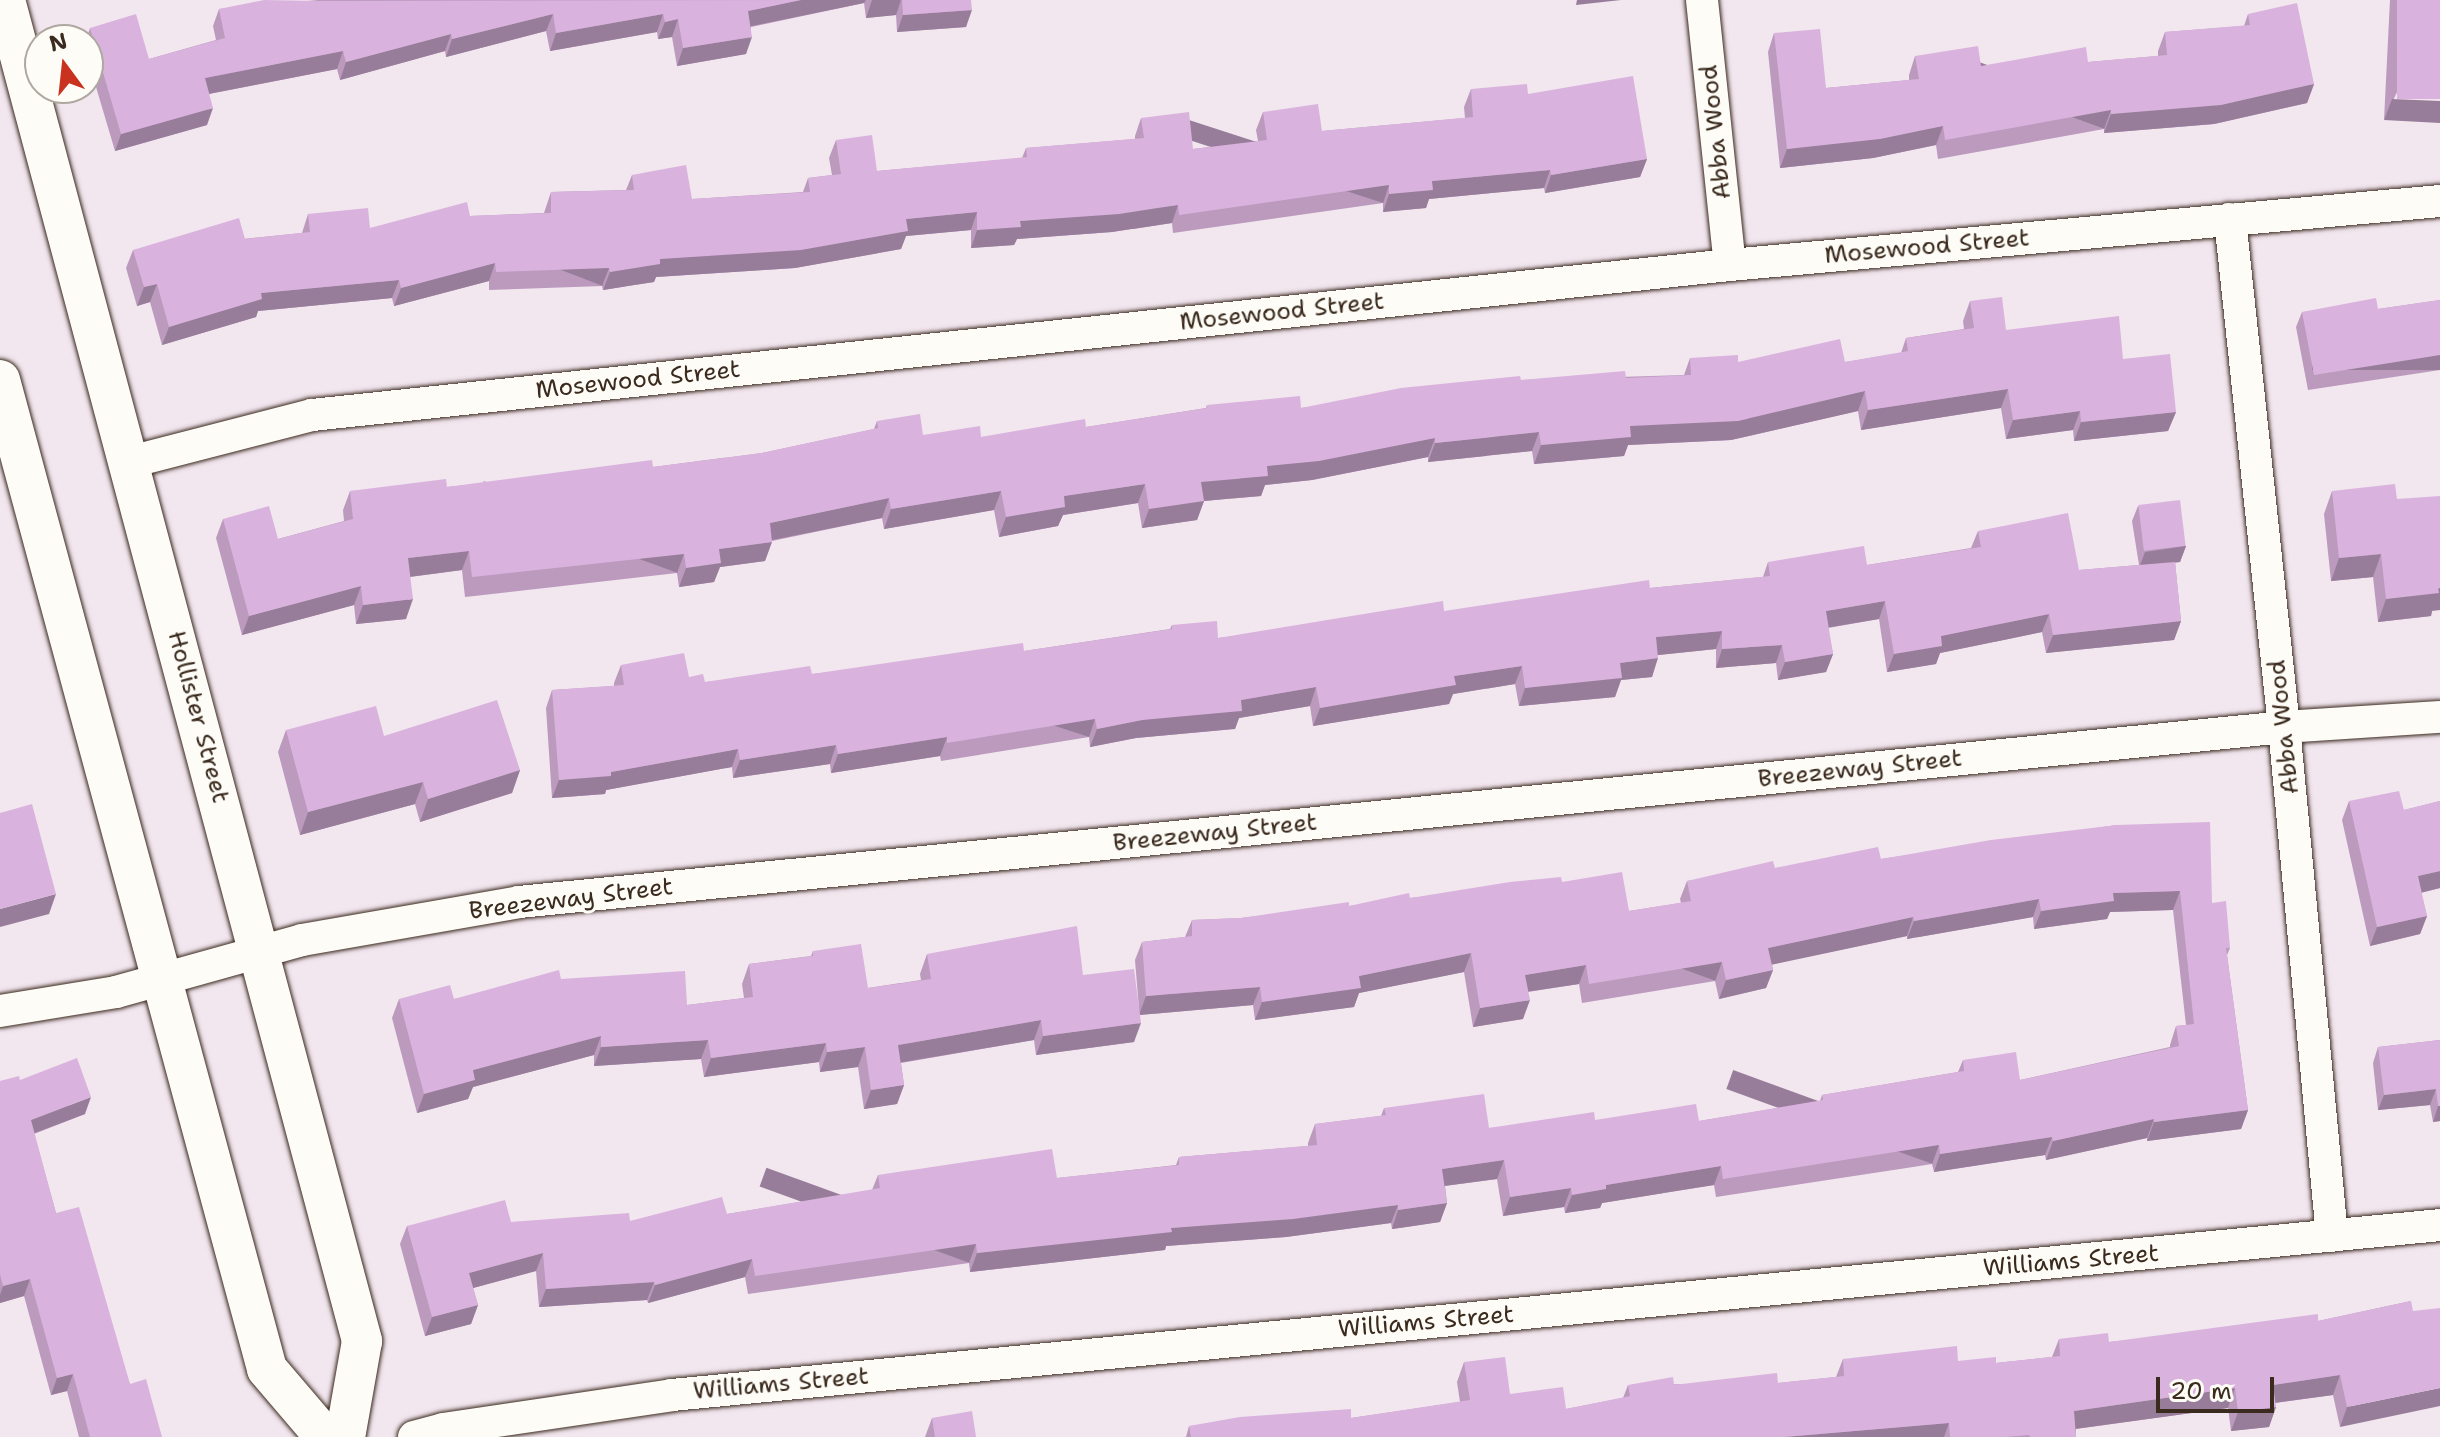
<!DOCTYPE html>
<style>
body{margin:0}
#map{position:relative;width:2440px;height:1437px;overflow:hidden;background:#f2e6ef;font-family:"Shantell Sans",sans-serif}
div>[style]{position:absolute}
[style*='--x']{left:calc(var(--x)*1px);top:calc(var(--y)*1px);width:calc(var(--w)*1px);rotate:calc(var(--a)*1deg)}
.roads{filter:drop-shadow(0 0 2px #3b2a1e) drop-shadow(0 0 2px #3b2a1e)}
.minor>*{height:32px;margin:-16px;padding:0 16px;transform-origin:16px;border-radius:16px;background:#fdfcf7}
.tertiary>*{height:40px;margin:-20px;padding:0 20px;transform-origin:20px;border-radius:20px;background:#fdfcf7}
.wall>*{inset:0;background:#bb9abe}
.shaded-wall>*{inset:0;background:#987d9b;transform-origin:0 0}
.building>*{inset:0;background:#d9b3dd;transform-origin:0 0}
span{translate:-50% -50%;white-space:nowrap;text-align:center;line-height:1.15;-webkit-text-stroke:6px #fdfcf7;paint-order:stroke}
.street-label{font-size:24px;color:#3b2a1e}
.north{position:absolute;left:24px;top:24px;width:80px;height:80px;box-sizing:border-box;background:#fdfcf7;border:2px solid #afa8a0;border-radius:50%;rotate:345deg;font-size:22px;font-weight:700;line-height:32px;text-align:center;color:#3b2a1e}
.north::after{content:'';display:block;margin:auto;width:28px;height:36px;background:#c8321e;clip-path:polygon(50% 0,100% 100%,50% 72%,0 100%)}
.scale{position:absolute;left:2156px;top:1377px;width:118px;height:36px;box-sizing:border-box;border:4px solid #3b2a1e;border-top:0;padding-left:10px;font-size:24px;line-height:28px;white-space:nowrap;color:#3b2a1e;-webkit-text-stroke:6px #fdfcf7;paint-order:stroke}
</style>
<div id="map">
<div class="roads">
<div class="minor">
<i style="--x:1702;--y:0;--w:266;--a:84"></i>
<i style="--x:2230;--y:219;--w:511;--a:83.93"></i>
<i style="--x:2284;--y:727;--w:511;--a:84.61"></i>
<i style="--x:130;--y:462;--w:188;--a:-14.5"></i>
<i style="--x:312;--y:415;--w:1426;--a:-6.04"></i>
<i style="--x:1730;--y:265;--w:713;--a:-5.15"></i>
<i style="--x:0;--y:1011;--w:118;--a:-9.3"></i>
<i style="--x:116;--y:992;--w:193;--a:-15.6"></i>
<i style="--x:302;--y:940;--w:220;--a:-9.9"></i>
<i style="--x:519;--y:902;--w:1774;--a:-5.66"></i>
<i style="--x:2284;--y:727;--w:156;--a:-3.7"></i>
<i style="--x:414;--y:1437;--w:30;--a:-15"></i>
<i style="--x:443;--y:1429;--w:232;--a:-8.4"></i>
<i style="--x:672;--y:1395;--w:1776;--a:-5.49"></i>
</div>
<div class="tertiary">
<i style="--x:5;--y:0;--w:1388;--a:75.09"></i>
<i style="--x:362;--y:1341;--w:97;--a:100"></i>
<i style="--x:0;--y:380;--w:1024;--a:74.89"></i>
<i style="--x:267;--y:1369;--w:89;--a:49.5"></i>
</div>
</div>
<div class="wall">
<i style="clip-path:polygon(318px 0,971px 0,966px 27px,897px 32px,896px 15px,866px 18px,864px 3px,751px 27px,746px 54px,677px 66px,672px 37px,658px 39px,657px 32px,550px 51px,546px 31px,446px 57px,445px 51px,340px 80px,337px 69px,209px 94px,207px 125px,115px 151px,88px 60px,88px 40px,86px 40px,90px 28px,149px 59px,216px 40px,213px 26px,219px 9px)"></i>
<i style="clip-path:polygon(2390px 0,2440px 0,2384px 120px)"></i>
<i style="clip-path:polygon(2248px 14px,2314px 84px,2307px 103px,2214px 124px,2104px 133px,2104px 129px,1938px 159px,1936px 145px,1873px 158px,1780px 168px,1768px 52px,1774px 33px,1826px 88px,1909px 80px,1909px 75px,1915px 56px,1981px 66px,2088px 62px,2158px 56px,2158px 51px,2165px 32px,2244px 26px)"></i>
<i style="clip-path:polygon(1471px 89px,1528px 94px,1647px 159px,1640px 177px,1545px 193px,1544px 188px,1429px 199px,1426px 208px,1383px 212px,1383px 203px,1173px 233px,1172px 223px,1112px 232px,1017px 239px,1014px 245px,971px 248px,971px 230px,906px 236px,901px 249px,795px 268px,656px 277px,654px 282px,603px 290px,602px 286px,489px 290px,489px 281px,394px 306px,392px 298px,258px 311px,256px 317px,162px 345px,150px 302px,137px 306px,126px 268px,133px 250px,302px 233px,308px 214px,370px 228px,470px 216px,544px 213px,551px 192px,626px 190px,632px 175px,692px 199px,803px 192px,808px 178px,832px 175px,829px 158px,836px 140px,877px 171px,1022px 158px,1026px 148px,1135px 139px,1135px 136px,1141px 118px,1193px 149px,1258px 141px,1256px 130px,1263px 112px,1322px 131px,1465px 118px,1464px 107px)"></i>
<i style="clip-path:polygon(2440px 300px,2440px 370px,2308px 390px,2296px 327px,2302px 312px,2378px 309px)"></i>
<i style="clip-path:polygon(1970px 301px,2006px 330px,2123px 359px,2176px 412px,2168px 431px,2074px 441px,2073px 430px,2006px 439px,2001px 408px,1861px 430px,1858px 411px,1731px 440px,1628px 445px,1624px 456px,1534px 464px,1532px 451px,1428px 462px,1428px 457px,1312px 480px,1265px 485px,1261px 496px,1204px 501px,1197px 520px,1142px 528px,1138px 503px,1063px 515px,1058px 526px,999px 537px,994px 510px,884px 529px,882px 518px,772px 541px,765px 561px,720px 567px,714px 582px,679px 587px,677px 573px,465px 597px,462px 570px,410px 577px,406px 619px,356px 624px,354px 605px,242px 635px,216px 538px,223px 519px,278px 539px,344px 521px,343px 510px,350px 491px,447px 487px,653px 467px,762px 453px,874px 429px,877px 421px,923px 435px,981px 437px,1086px 427px,1206px 408px,1207px 405px,1301px 408px,1521px 380px,1684px 375px,1690px 358px,1738px 362px,1845px 362px,1901px 353px,1906px 338px,1964px 329px,1963px 321px)"></i>
<i style="clip-path:polygon(2332px 491px,2397px 499px,2432px 611px,2431px 616px,2378px 622px,2373px 577px,2331px 581px,2324px 514px)"></i>
<i style="clip-path:polygon(2138px 506px,2186px 546px,2180px 562px,2175px 562px,2181px 621px,2174px 640px,2046px 653px,2042px 632px,1940px 653px,1936px 664px,1887px 672px,1879px 619px,1828px 628px,1833px 654px,1826px 672px,1778px 680px,1776px 663px,1716px 668px,1716px 649px,1658px 655px,1652px 677px,1621px 680px,1615px 697px,1519px 706px,1515px 684px,1453px 694px,1449px 704px,1313px 726px,1310px 706px,1239px 718px,1235px 729px,1136px 738px,1090px 747px,1089px 737px,941px 761px,940px 756px,831px 773px,830px 764px,733px 778px,732px 767px,606px 790px,605px 794px,552px 798px,546px 708px,552px 690px,614px 686px,614px 683px,621px 665px,689px 677px,705px 682px,812px 674px,1024px 651px,1170px 629px,1172px 625px,1218px 638px,1650px 588px,1763px 577px,1768px 562px,1867px 565px,1971px 548px,1978px 531px,2079px 570px,2139px 565px,2132px 521px)"></i>
<i style="clip-path:polygon(286px 730px,384px 736px,520px 770px,512px 793px,420px 822px,415px 804px,300px 835px,278px 752px)"></i>
<i style="clip-path:polygon(2349px 801px,2404px 810px,2440px 801px,2440px 888px,2421px 893px,2427px 916px,2420px 934px,2370px 946px,2342px 820px)"></i>
<i style="clip-path:polygon(2117px 825px,2212px 903px,2230px 948px,2227px 955px,2248px 1110px,2241px 1129px,2147px 1141px,2147px 1138px,2046px 1160px,2045px 1155px,1934px 1172px,1932px 1164px,1716px 1197px,1714px 1185px,1602px 1203px,1600px 1208px,1565px 1213px,1564px 1207px,1503px 1216px,1497px 1179px,1445px 1186px,1447px 1203px,1440px 1222px,1392px 1229px,1391px 1223px,1286px 1237px,1166px 1246px,1165px 1250px,970px 1272px,969px 1263px,748px 1294px,745px 1277px,648px 1303px,647px 1300px,539px 1307px,536px 1271px,473px 1288px,478px 1305px,471px 1324px,425px 1336px,400px 1244px,407px 1226px,511px 1222px,630px 1221px,727px 1214px,872px 1190px,878px 1175px,1057px 1178px,1176px 1165px,1179px 1157px,1308px 1146px,1308px 1143px,1315px 1124px,1381px 1116px,1384px 1108px,1489px 1128px,1595px 1120px,1699px 1121px,1820px 1101px,1822px 1095px,1958px 1072px,1963px 1060px,2020px 1080px,2170px 1047px,2170px 1045px,2176px 1026px,2186px 1025px,2173px 910px,2110px 912px,2107px 919px,2034px 929px,2033px 917px,1907px 939px,1907px 936px,1772px 964px,1773px 970px,1766px 988px,1719px 999px,1715px 981px,1582px 1003px,1579px 984px,1528px 992px,1523px 1019px,1473px 1027px,1464px 972px,1359px 993px,1354px 1007px,1255px 1020px,1253px 1005px,1140px 1015px,1134px 1042px,1036px 1055px,1034px 1040px,901px 1063px,904px 1085px,897px 1104px,864px 1109px,858px 1067px,820px 1072px,819px 1062px,704px 1077px,701px 1059px,594px 1066px,594px 1055px,473px 1087px,468px 1099px,417px 1113px,392px 1018px,399px 999px,454px 999px,561px 979px,687px 1005px,744px 998px,742px 984px,749px 964px,811px 956px,813px 951px,868px 988px,921px 980px,920px 974px,927px 954px,1083px 975px,1139px 1009px,1135px 960px,1142px 942px,1185px 937px,1192px 920px,1241px 918px,1349px 906px,1410px 898px,1562px 882px,1629px 911px,1681px 903px,1680px 899px,1687px 881px,1775px 868px,1881px 859px)"></i>
<i style="clip-path:polygon(2440px 1040px,2440px 1121px,2433px 1122px,2430px 1105px,2378px 1110px,2373px 1063px,2378px 1047px)"></i>
<i style="clip-path:polygon(20px 1080px,85px 1114px,34px 1134px,56px 1213px,130px 1384px,162px 1437px,79px 1437px,67px 1391px,51px 1395px,24px 1296px,0 1303px,0 1081px)"></i>
<i style="clip-path:polygon(2411px 1301px,2340px 1427px,2333px 1395px,2275px 1403px,2276px 1407px,2269px 1427px,2231px 1431px,2228px 1408px,2076px 1429px,2076px 1437px,1186px 1437px,1189px 1426px,1351px 1418px,1460px 1402px,1457px 1382px,1464px 1362px,1510px 1394px,1566px 1409px,1623px 1398px,1628px 1385px,1778px 1383px,1836px 1377px,1843px 1359px,1958px 1361px,1996px 1363px,2052px 1357px,2059px 1339px,2109px 1342px,2318px 1321px)"></i>
<i style="clip-path:polygon(932px 1418px,976px 1437px,925px 1437px)"></i>
</div>
<div class="shaded-wall">
<i style="clip-path:polygon(801px 0,866px 0,864px 3px,742px 28px,748px 11px)"></i>
<i style="clip-path:polygon(872px 0,901px 0,896px 15px,866px 18px)"></i>
<i style="clip-path:polygon(1577px 0,1621px 0,1576px 5px)"></i>
<i style="clip-path:polygon(972px 10px,966px 27px,897px 32px,903px 15px)"></i>
<i style="clip-path:polygon(553px 14px,546px 31px,446px 57px,452px 39px)"></i>
<i style="clip-path:polygon(663px 14px,657px 32px,550px 51px,556px 33px)"></i>
<i style="clip-path:polygon(678px 19px,672px 37px,658px 39px,665px 22px)"></i>
<i style="clip-path:polygon(451px 34px,445px 51px,340px 80px,346px 62px)"></i>
<i style="clip-path:polygon(752px 37px,746px 54px,677px 66px,683px 48px)"></i>
<i style="clip-path:polygon(343px 51px,337px 69px,198px 96px,205px 78px)"></i>
<i style="clip-path:polygon(2314px 84px,2307px 103px,2214px 124px,2104px 133px,2111px 114px)"></i>
<i style="clip-path:polygon(2392px 99px,2440px 101px,2440px 123px,2384px 120px)"></i>
<i style="clip-path:polygon(213px 108px,207px 125px,115px 151px,121px 134px)"></i>
<i style="left:2111px;top:110px;width:20px;height:169px;rotate:110deg"></i>
<i style="clip-path:polygon(1943px 126px,1936px 145px,1873px 158px,1780px 168px,1787px 149px)"></i>
<i style="clip-path:polygon(1647px 159px,1640px 177px,1545px 193px,1551px 175px)"></i>
<i style="clip-path:polygon(1550px 170px,1544px 188px,1429px 199px,1426px 208px,1383px 212px,1389px 194px,1432px 181px)"></i>
<i style="left:1389px;top:185px;width:19px;height:212px;rotate:108deg"></i>
<i style="clip-path:polygon(1178px 205px,1172px 223px,1112px 232px,1017px 239px,1014px 245px,971px 248px,977px 230px,1020px 221px)"></i>
<i style="clip-path:polygon(977px 212px,971px 230px,906px 236px,901px 249px,795px 268px,656px 277px,654px 282px,603px 290px,610px 272px,660px 259px,906px 219px)"></i>
<i style="clip-path:polygon(495px 263px,489px 281px,394px 306px,401px 288px)"></i>
<i style="left:609px;top:268px;width:19px;height:113px;rotate:111deg"></i>
<i style="clip-path:polygon(399px 280px,392px 298px,258px 311px,256px 317px,162px 345px,169px 327px,261px 293px)"></i>
<i style="clip-path:polygon(157px 284px,150px 302px,137px 306px,144px 287px)"></i>
<i style="left:2440px;top:355px;width:15px;height:128px;rotate:90deg"></i>
<i style="clip-path:polygon(2008px 389px,2001px 408px,1861px 430px,1868px 410px)"></i>
<i style="clip-path:polygon(1865px 391px,1858px 411px,1731px 440px,1628px 445px,1624px 456px,1534px 464px,1541px 445px,1630px 426px)"></i>
<i style="clip-path:polygon(2080px 411px,2073px 430px,2006px 439px,2013px 420px)"></i>
<i style="clip-path:polygon(2176px 412px,2168px 431px,2074px 441px,2081px 422px)"></i>
<i style="clip-path:polygon(1539px 432px,1532px 451px,1428px 462px,1435px 443px)"></i>
<i style="clip-path:polygon(1435px 438px,1428px 457px,1312px 480px,1265px 485px,1261px 496px,1204px 501px,1197px 520px,1142px 528px,1149px 509px,1201px 482px,1267px 466px)"></i>
<i style="clip-path:polygon(1145px 484px,1138px 503px,1063px 515px,1058px 526px,999px 537px,1006px 517px,1064px 496px)"></i>
<i style="clip-path:polygon(1001px 491px,994px 510px,884px 529px,891px 509px)"></i>
<i style="clip-path:polygon(889px 498px,882px 518px,762px 542px,770px 523px)"></i>
<i style="clip-path:polygon(772px 542px,765px 561px,720px 567px,714px 582px,679px 587px,686px 568px,719px 549px)"></i>
<i style="clip-path:polygon(2186px 546px,2180px 562px,2139px 568px,2145px 552px)"></i>
<i style="clip-path:polygon(469px 551px,462px 570px,401px 578px,408px 558px)"></i>
<i style="left:684px;top:554px;width:20px;height:213px;rotate:110deg"></i>
<i style="clip-path:polygon(2381px 554px,2373px 577px,2331px 581px,2339px 558px)"></i>
<i style="clip-path:polygon(361px 586px,354px 605px,242px 635px,249px 616px)"></i>
<i style="clip-path:polygon(2440px 588px,2440px 610px,2432px 611px,2431px 616px,2378px 622px,2386px 599px)"></i>
<i style="clip-path:polygon(413px 599px,406px 619px,356px 624px,363px 605px)"></i>
<i style="clip-path:polygon(1885px 601px,1879px 619px,1819px 629px,1826px 611px)"></i>
<i style="clip-path:polygon(2049px 614px,2042px 632px,1940px 653px,1936px 664px,1887px 672px,1894px 654px,1941px 636px)"></i>
<i style="clip-path:polygon(2181px 621px,2174px 640px,2046px 653px,2053px 635px)"></i>
<i style="clip-path:polygon(1722px 631px,1716px 649px,1649px 656px,1656px 637px)"></i>
<i style="clip-path:polygon(1782px 645px,1776px 663px,1716px 668px,1722px 649px)"></i>
<i style="clip-path:polygon(1833px 654px,1826px 672px,1778px 680px,1785px 662px)"></i>
<i style="clip-path:polygon(1658px 658px,1652px 677px,1621px 680px,1615px 697px,1519px 706px,1525px 688px,1620px 663px)"></i>
<i style="clip-path:polygon(1522px 666px,1515px 684px,1453px 694px,1449px 704px,1313px 726px,1320px 708px,1454px 676px)"></i>
<i style="clip-path:polygon(1316px 687px,1310px 706px,1239px 718px,1235px 729px,1136px 738px,1090px 747px,1097px 729px,1241px 700px)"></i>
<i style="left:1095px;top:719px;width:19px;height:150px;rotate:108deg"></i>
<i style="clip-path:polygon(947px 737px,940px 756px,831px 773px,838px 754px)"></i>
<i style="clip-path:polygon(836px 745px,830px 764px,733px 778px,740px 760px)"></i>
<i style="clip-path:polygon(738px 749px,732px 767px,606px 790px,605px 794px,552px 798px,559px 780px,611px 772px)"></i>
<i style="clip-path:polygon(520px 770px,512px 793px,420px 822px,428px 799px)"></i>
<i style="clip-path:polygon(423px 782px,415px 804px,300px 835px,308px 812px)"></i>
<i style="clip-path:polygon(2440px 871px,2440px 888px,2411px 895px,2418px 876px)"></i>
<i style="clip-path:polygon(2180px 891px,2173px 910px,2110px 912px,2107px 919px,2034px 929px,2041px 911px,2113px 893px)"></i>
<i style="clip-path:polygon(56px 894px,49px 914px,0 927px,0 909px)"></i>
<i style="clip-path:polygon(2039px 899px,2033px 917px,1907px 939px,1914px 921px)"></i>
<i style="clip-path:polygon(2427px 916px,2420px 934px,2370px 946px,2377px 927px)"></i>
<i style="clip-path:polygon(1913px 917px,1907px 936px,1761px 967px,1768px 948px)"></i>
<i style="clip-path:polygon(1471px 953px,1464px 972px,1359px 993px,1354px 1007px,1255px 1020px,1262px 1002px,1359px 976px)"></i>
<i style="left:1722px;top:962px;width:20px;height:135px;rotate:110deg"></i>
<i style="clip-path:polygon(1586px 965px,1579px 984px,1518px 993px,1525px 975px)"></i>
<i style="clip-path:polygon(1773px 970px,1766px 988px,1719px 999px,1726px 980px)"></i>
<i style="clip-path:polygon(1260px 987px,1253px 1005px,1139px 1015px,1146px 996px)"></i>
<i style="clip-path:polygon(1530px 1000px,1523px 1019px,1473px 1027px,1480px 1008px)"></i>
<i style="clip-path:polygon(1041px 1020px,1034px 1040px,891px 1064px,898px 1045px)"></i>
<i style="clip-path:polygon(1141px 1023px,1134px 1042px,1036px 1055px,1043px 1036px)"></i>
<i style="clip-path:polygon(601px 1036px,594px 1055px,473px 1087px,468px 1099px,417px 1113px,424px 1094px,473px 1070px)"></i>
<i style="clip-path:polygon(708px 1040px,701px 1059px,594px 1066px,601px 1047px)"></i>
<i style="clip-path:polygon(826px 1043px,819px 1062px,704px 1077px,711px 1058px)"></i>
<i style="clip-path:polygon(865px 1047px,858px 1067px,820px 1072px,827px 1052px)"></i>
<i style="clip-path:polygon(904px 1085px,897px 1104px,864px 1109px,871px 1090px)"></i>
<i style="clip-path:polygon(2436px 1089px,2430px 1105px,2378px 1110px,2384px 1095px)"></i>
<i style="clip-path:polygon(91px 1097px,85px 1114px,24px 1137px,31px 1120px)"></i>
<i style="clip-path:polygon(2438px 1106px,2440px 1106px,2440px 1121px,2433px 1122px)"></i>
<i style="clip-path:polygon(2248px 1110px,2241px 1129px,2147px 1141px,2154px 1122px)"></i>
<i style="clip-path:polygon(2154px 1119px,2147px 1138px,2046px 1160px,2053px 1141px)"></i>
<i style="clip-path:polygon(2052px 1137px,2045px 1155px,1934px 1172px,1940px 1154px)"></i>
<i style="left:1939px;top:1145px;width:20px;height:219px;rotate:110deg"></i>
<i style="clip-path:polygon(1504px 1160px,1497px 1179px,1436px 1187px,1442px 1169px)"></i>
<i style="clip-path:polygon(1721px 1166px,1714px 1185px,1602px 1203px,1600px 1208px,1565px 1213px,1572px 1195px,1606px 1185px)"></i>
<i style="clip-path:polygon(1571px 1188px,1564px 1207px,1503px 1216px,1510px 1197px)"></i>
<i style="clip-path:polygon(1447px 1203px,1440px 1222px,1392px 1229px,1398px 1210px)"></i>
<i style="clip-path:polygon(1398px 1205px,1391px 1223px,1286px 1237px,1166px 1246px,1165px 1250px,970px 1272px,977px 1253px,1171px 1228px)"></i>
<i style="left:976px;top:1244px;width:20px;height:223px;rotate:110deg"></i>
<i style="clip-path:polygon(543px 1253px,536px 1271px,462px 1291px,469px 1273px)"></i>
<i style="clip-path:polygon(752px 1259px,745px 1277px,648px 1303px,655px 1285px)"></i>
<i style="clip-path:polygon(30px 1279px,24px 1296px,0 1303px,0 1295px,3px 1286px)"></i>
<i style="clip-path:polygon(654px 1282px,647px 1300px,539px 1307px,546px 1289px)"></i>
<i style="clip-path:polygon(478px 1305px,471px 1324px,425px 1336px,432px 1317px)"></i>
<i style="clip-path:polygon(73px 1374px,67px 1391px,51px 1395px,57px 1378px)"></i>
<i style="clip-path:polygon(2340px 1375px,2333px 1395px,2266px 1404px,2273px 1385px)"></i>
<i style="clip-path:polygon(2235px 1388px,2228px 1408px,2067px 1430px,2074px 1411px)"></i>
<i style="clip-path:polygon(2440px 1388px,2440px 1406px,2340px 1427px,2347px 1407px)"></i>
<i style="clip-path:polygon(2276px 1407px,2269px 1427px,2231px 1431px,2238px 1412px)"></i>
<i style="clip-path:polygon(1949px 1423px,1944px 1437px,1784px 1437px)"></i>
</div>
<div class="building">
<i style="clip-path:polygon(264px 0,316px 1px,801px 0,748px 11px,752px 37px,683px 48px,678px 19px,665px 22px,663px 14px,556px 33px,553px 14px,452px 39px,451px 34px,346px 62px,343px 51px,205px 78px,213px 108px,121px 134px,90px 28px,136px 14px,149px 59px,225px 38px,219px 9px)"></i>
<i style="clip-path:polygon(902px 0,971px 0,972px 10px,903px 15px)"></i>
<i style="left:2397px;top:0;width:43px;height:99px"></i>
<i style="clip-path:polygon(2297px 3px,2314px 84px,2221px 105px,2111px 114px,2111px 110px,1945px 140px,1943px 126px,1880px 139px,1787px 149px,1774px 33px,1820px 29px,1826px 88px,1919px 79px,1915px 56px,1978px 46px,1981px 66px,2086px 47px,2088px 62px,2167px 55px,2165px 32px,2250px 25px,2248px 14px)"></i>
<i style="clip-path:polygon(1633px 76px,1647px 159px,1551px 175px,1550px 170px,1432px 181px,1433px 190px,1389px 194px,1389px 185px,1179px 215px,1178px 205px,1119px 214px,1020px 221px,1021px 227px,977px 230px,977px 212px,906px 219px,908px 231px,801px 250px,660px 259px,660px 264px,610px 272px,609px 268px,496px 272px,495px 263px,401px 288px,399px 280px,261px 293px,262px 299px,169px 327px,157px 284px,144px 287px,133px 250px,239px 218px,245px 239px,310px 232px,308px 214px,368px 208px,370px 228px,467px 202px,470px 216px,551px 213px,551px 192px,634px 190px,632px 175px,686px 165px,692px 199px,810px 192px,808px 178px,841px 174px,836px 140px,872px 135px,877px 171px,1027px 157px,1026px 148px,1144px 138px,1141px 118px,1189px 112px,1193px 149px,1267px 140px,1263px 112px,1318px 104px,1322px 131px,1473px 117px,1471px 89px,1527px 84px,1528px 94px)"></i>
<i style="clip-path:polygon(2002px 297px,2006px 330px,2119px 316px,2123px 359px,2170px 354px,2176px 412px,2081px 422px,2080px 411px,2013px 420px,2008px 389px,1868px 410px,1865px 391px,1738px 421px,1630px 426px,1631px 437px,1541px 445px,1539px 432px,1435px 443px,1435px 438px,1319px 461px,1267px 466px,1268px 476px,1201px 482px,1204px 501px,1149px 509px,1145px 484px,1064px 496px,1065px 507px,1006px 517px,1001px 491px,891px 509px,889px 498px,770px 523px,772px 542px,719px 549px,721px 563px,686px 568px,684px 554px,472px 577px,469px 551px,408px 558px,413px 599px,363px 605px,361px 586px,249px 616px,223px 519px,269px 506px,278px 539px,353px 519px,350px 491px,446px 479px,447px 487px,652px 460px,653px 467px,762px 453px,878px 428px,877px 421px,920px 414px,923px 435px,980px 426px,981px 437px,1085px 419px,1086px 427px,1207px 408px,1207px 405px,1300px 396px,1301px 408px,1401px 388px,1520px 376px,1521px 380px,1625px 371px,1626px 378px,1691px 375px,1690px 358px,1738px 355px,1738px 362px,1840px 339px,1845px 362px,1908px 351px,1906px 338px,1974px 328px,1970px 301px)"></i>
<i style="clip-path:polygon(2376px 298px,2378px 309px,2440px 300px,2440px 355px,2314px 375px,2302px 312px)"></i>
<i style="clip-path:polygon(2395px 484px,2397px 499px,2440px 496px,2440px 588px,2438px 588px,2439px 593px,2386px 599px,2381px 554px,2339px 558px,2332px 491px)"></i>
<i style="left:2180px;top:500px;width:46px;height:42px;rotate:83deg"></i>
<i style="clip-path:polygon(2068px 513px,2079px 570px,2175px 562px,2181px 621px,2053px 635px,2049px 614px,1941px 636px,1942px 646px,1894px 654px,1885px 601px,1826px 611px,1833px 654px,1785px 662px,1782px 645px,1722px 649px,1722px 631px,1656px 637px,1658px 658px,1620px 663px,1622px 678px,1525px 688px,1522px 666px,1454px 676px,1456px 685px,1320px 708px,1316px 687px,1241px 700px,1242px 711px,1142px 720px,1097px 729px,1095px 719px,947px 743px,947px 737px,838px 754px,836px 745px,740px 760px,738px 749px,611px 772px,611px 776px,559px 780px,552px 690px,624px 685px,621px 665px,684px 653px,689px 677px,703px 674px,705px 682px,810px 666px,812px 674px,1023px 643px,1024px 651px,1172px 629px,1172px 625px,1217px 621px,1218px 638px,1443px 601px,1444px 611px,1649px 580px,1650px 588px,1770px 576px,1768px 562px,1864px 546px,1867px 565px,1981px 547px,1978px 531px)"></i>
<i style="clip-path:polygon(497px 700px,520px 770px,428px 799px,423px 782px,308px 812px,286px 730px,376px 706px,384px 736px)"></i>
<i style="clip-path:polygon(2399px 791px,2404px 810px,2440px 801px,2440px 871px,2418px 876px,2427px 916px,2377px 927px,2349px 801px)"></i>
<i style="clip-path:polygon(32px 804px,56px 894px,0 909px,0 813px)"></i>
<i style="clip-path:polygon(2210px 822px,2212px 903px,2226px 901px,2230px 948px,2226px 948px,2248px 1110px,2154px 1122px,2154px 1119px,2053px 1141px,2052px 1137px,1940px 1154px,1939px 1145px,1723px 1179px,1721px 1166px,1606px 1185px,1606px 1189px,1572px 1195px,1571px 1188px,1510px 1197px,1504px 1160px,1442px 1169px,1447px 1203px,1398px 1210px,1398px 1205px,1293px 1219px,1171px 1228px,1172px 1232px,977px 1253px,976px 1244px,755px 1276px,752px 1259px,655px 1285px,654px 1282px,546px 1289px,543px 1253px,469px 1273px,478px 1305px,432px 1317px,407px 1226px,505px 1200px,511px 1222px,629px 1213px,630px 1221px,722px 1197px,727px 1214px,880px 1188px,878px 1175px,1052px 1149px,1057px 1178px,1179px 1165px,1179px 1157px,1317px 1145px,1315px 1124px,1386px 1115px,1384px 1108px,1484px 1094px,1489px 1128px,1594px 1112px,1595px 1120px,1696px 1104px,1699px 1121px,1823px 1100px,1822px 1095px,1964px 1071px,1963px 1060px,2016px 1052px,2020px 1080px,2179px 1046px,2176px 1026px,2194px 1024px,2180px 891px,2113px 893px,2114px 901px,2041px 911px,2039px 899px,1914px 921px,1913px 917px,1768px 948px,1773px 970px,1726px 980px,1722px 962px,1589px 984px,1586px 965px,1525px 975px,1530px 1000px,1480px 1008px,1471px 953px,1359px 976px,1361px 988px,1262px 1002px,1260px 987px,1146px 996px,1142px 942px,1192px 936px,1192px 920px,1241px 918px,1349px 902px,1349px 906px,1409px 893px,1410px 898px,1510px 882px,1561px 877px,1562px 882px,1622px 872px,1629px 911px,1691px 901px,1687px 881px,1773px 861px,1775px 868px,1878px 847px,1881px 859px,1991px 840px,2117px 825px)"></i>
<i style="clip-path:polygon(1077px 926px,1083px 975px,1134px 969px,1141px 1023px,1043px 1036px,1041px 1020px,898px 1045px,904px 1085px,871px 1090px,865px 1047px,827px 1052px,826px 1043px,711px 1058px,708px 1040px,601px 1047px,601px 1036px,473px 1070px,475px 1080px,424px 1094px,399px 999px,450px 985px,454px 999px,559px 970px,561px 979px,685px 971px,687px 1005px,753px 997px,749px 964px,813px 956px,813px 951px,861px 944px,868px 988px,931px 979px,927px 954px)"></i>
<i style="clip-path:polygon(2440px 1040px,2440px 1106px,2438px 1106px,2436px 1089px,2384px 1095px,2378px 1047px)"></i>
<i style="clip-path:polygon(77px 1058px,91px 1097px,31px 1120px,56px 1213px,79px 1207px,130px 1384px,146px 1379px,162px 1437px,90px 1437px,73px 1374px,57px 1378px,30px 1279px,3px 1286px,0 1274px,0 1081px,19px 1076px,20px 1080px)"></i>
<i style="clip-path:polygon(2411px 1301px,2413px 1311px,2440px 1308px,2440px 1388px,2347px 1407px,2340px 1375px,2273px 1385px,2276px 1407px,2238px 1412px,2235px 1388px,2074px 1411px,2076px 1437px,2030px 1437px,2029px 1435px,2006px 1437px,1950px 1437px,1949px 1423px,1784px 1437px,1191px 1437px,1189px 1426px,1240px 1417px,1351px 1409px,1351px 1418px,1470px 1400px,1464px 1362px,1505px 1357px,1510px 1394px,1563px 1387px,1566px 1409px,1630px 1396px,1628px 1385px,1673px 1377px,1674px 1385px,1777px 1373px,1778px 1383px,1844px 1376px,1843px 1359px,1957px 1346px,1958px 1361px,1996px 1357px,1996px 1363px,2060px 1356px,2059px 1339px,2108px 1333px,2109px 1342px,2318px 1314px,2318px 1321px)"></i>
<i style="clip-path:polygon(972px 1411px,976px 1437px,935px 1437px,932px 1418px)"></i>
</div>
<div class="street-label">
<span style="left:1716px;top:132px;rotate:-96deg">Abba Wood</span>
<span style="left:1927px;top:247px;rotate:-5deg">Mosewood Street</span>
<span style="left:1282px;top:312px;rotate:-6deg">Mosewood Street</span>
<span style="left:638px;top:380px;rotate:-6deg">Mosewood Street</span>
<span style="left:198px;top:717px;rotate:75deg">Hollister Street</span>
<span style="left:2284px;top:727px;rotate:-96deg">Abba Wood</span>
<span style="left:1860px;top:769px;rotate:-6deg">Breezeway Street</span>
<span style="left:1215px;top:833px;rotate:-6deg">Breezeway Street</span>
<span style="left:571px;top:899px;rotate:-7deg">Breezeway Street</span>
<span style="left:2071px;top:1261px;rotate:-5deg">Williams Street</span>
<span style="left:1426px;top:1322px;rotate:-5deg">Williams Street</span>
<span style="left:781px;top:1384px;rotate:-5deg">Williams Street</span>
</div>
<div class="north">N</div>
<div class="scale">20 m</div>
</div>
